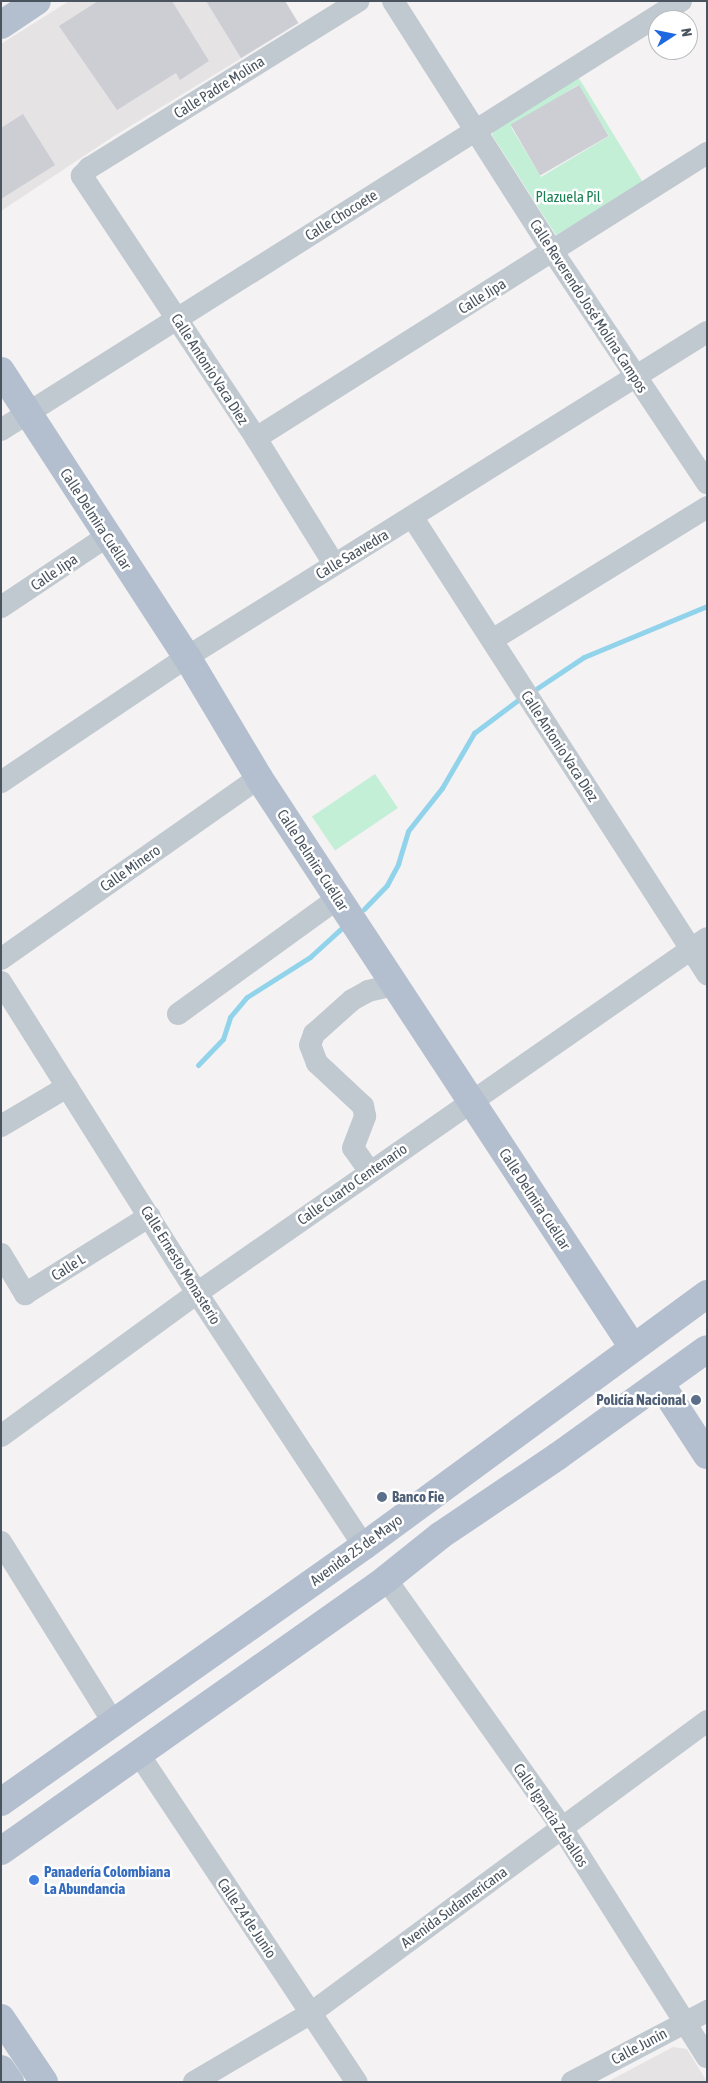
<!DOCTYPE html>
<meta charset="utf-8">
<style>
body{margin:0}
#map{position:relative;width:708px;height:2083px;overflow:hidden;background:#f4f2f2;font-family:"Asap Condensed",sans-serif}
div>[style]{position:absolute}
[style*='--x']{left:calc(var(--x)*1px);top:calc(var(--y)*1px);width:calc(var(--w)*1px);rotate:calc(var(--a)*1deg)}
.education>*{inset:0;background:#e5e3e4}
.green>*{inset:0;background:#c3efd7;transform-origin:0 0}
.stream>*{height:5px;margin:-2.5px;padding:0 2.5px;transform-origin:2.5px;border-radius:2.5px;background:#91d3eb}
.building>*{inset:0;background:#ccced4;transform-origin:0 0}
.minor>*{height:22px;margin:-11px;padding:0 11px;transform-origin:11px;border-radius:11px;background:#c0c8d0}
.major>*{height:28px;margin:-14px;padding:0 14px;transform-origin:14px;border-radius:14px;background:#b3bfcf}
.dots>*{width:14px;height:14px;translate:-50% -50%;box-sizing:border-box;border:2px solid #fff;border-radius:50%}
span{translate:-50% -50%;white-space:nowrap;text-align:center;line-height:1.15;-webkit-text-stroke:5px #fff;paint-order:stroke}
.street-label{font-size:15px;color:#4a545f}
.park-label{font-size:15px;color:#1a8154}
.service-label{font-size:15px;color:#4e5e75;font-weight:700}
.right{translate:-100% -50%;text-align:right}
.left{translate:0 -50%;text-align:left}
.shop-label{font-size:15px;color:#366cbe;font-weight:700}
.frame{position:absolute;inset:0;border:2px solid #4a545f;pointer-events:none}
.north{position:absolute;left:648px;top:10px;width:50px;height:50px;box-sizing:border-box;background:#fff;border:1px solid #b7bbbf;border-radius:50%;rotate:79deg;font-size:14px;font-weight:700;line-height:20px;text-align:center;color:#4a545f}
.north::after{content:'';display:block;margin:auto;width:18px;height:22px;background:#1e68e2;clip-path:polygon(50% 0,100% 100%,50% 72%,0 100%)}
</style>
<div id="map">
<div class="education">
<i style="clip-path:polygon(69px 1px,285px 1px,299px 23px,114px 136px,1px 211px,1px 44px)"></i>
<i style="clip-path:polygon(673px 2047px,687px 2049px,707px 2082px,607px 2082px)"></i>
</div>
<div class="green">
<i style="clip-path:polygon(evenodd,577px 75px,644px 184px,556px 235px,492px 135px,495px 129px,577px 75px,578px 85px,609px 136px,541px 177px,511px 127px,578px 85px)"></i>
<i style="left:375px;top:774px;width:41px;height:76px;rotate:56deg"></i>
</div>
<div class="stream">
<i style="--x:533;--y:691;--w:61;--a:-33.7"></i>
<i style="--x:584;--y:657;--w:133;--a:-22.5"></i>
<i style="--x:364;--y:909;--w:33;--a:-46"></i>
<i style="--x:387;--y:885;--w:24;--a:-62"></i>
<i style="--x:398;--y:864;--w:34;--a:-73"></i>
<i style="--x:408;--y:831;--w:55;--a:-51.7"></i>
<i style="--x:442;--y:788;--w:64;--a:-59.8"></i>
<i style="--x:474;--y:733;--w:55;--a:-36.9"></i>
<i style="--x:198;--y:1065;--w:36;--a:-46"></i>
<i style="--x:223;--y:1039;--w:23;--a:-72"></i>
<i style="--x:230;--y:1017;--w:26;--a:-50"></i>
<i style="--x:247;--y:997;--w:75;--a:-32.4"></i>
<i style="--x:310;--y:957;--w:47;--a:-42.4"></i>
</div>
<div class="building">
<i style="clip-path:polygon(98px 1px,172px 1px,209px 61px,180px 80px,176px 73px,117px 110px,59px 26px)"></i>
<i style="clip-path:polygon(206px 1px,285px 1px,298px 23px,241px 58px)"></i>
<i style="left:579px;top:85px;width:59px;height:79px;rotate:60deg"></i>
<i style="clip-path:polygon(23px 114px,55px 165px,1px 199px,1px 128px)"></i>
</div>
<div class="minor">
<i style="--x:393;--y:1;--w:298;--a:57.5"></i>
<i style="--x:553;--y:252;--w:278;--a:56.3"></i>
<i style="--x:1;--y:430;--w:804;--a:-32.25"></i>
<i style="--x:256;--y:438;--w:534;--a:-32.29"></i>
<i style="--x:413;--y:518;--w:543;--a:57.19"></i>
<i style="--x:334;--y:564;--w:148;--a:-121.8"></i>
<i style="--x:256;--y:438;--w:315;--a:-123.6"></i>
<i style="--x:82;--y:176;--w:11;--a:-49"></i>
<i style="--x:89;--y:168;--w:317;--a:-31.8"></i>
<i style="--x:1;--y:607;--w:126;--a:-33.7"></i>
<i style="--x:492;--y:640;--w:253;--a:-31.7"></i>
<i style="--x:1;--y:782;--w:224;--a:-33.9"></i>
<i style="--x:187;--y:657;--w:613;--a:-32.01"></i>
<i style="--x:1;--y:959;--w:315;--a:-35.1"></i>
<i style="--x:1;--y:982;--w:368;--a:57.8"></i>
<i style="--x:197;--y:1293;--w:303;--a:56.6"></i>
<i style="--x:178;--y:1014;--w:198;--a:-35.9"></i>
<i style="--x:1;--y:1126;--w:77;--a:-30.6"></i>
<i style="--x:370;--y:1172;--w:29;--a:-125"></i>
<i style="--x:353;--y:1148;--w:34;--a:-69"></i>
<i style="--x:365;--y:1116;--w:10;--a:-101"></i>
<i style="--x:363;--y:1106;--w:63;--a:-136.9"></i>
<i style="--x:317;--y:1063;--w:19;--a:-111"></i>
<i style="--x:310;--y:1045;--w:12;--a:-70"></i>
<i style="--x:314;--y:1034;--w:51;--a:-41.8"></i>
<i style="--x:352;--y:1000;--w:18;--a:-29"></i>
<i style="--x:368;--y:991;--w:28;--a:-13"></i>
<i style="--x:1;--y:1254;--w:47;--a:59"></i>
<i style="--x:25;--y:1294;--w:147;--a:-32"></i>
<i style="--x:1;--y:1436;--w:243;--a:-36.1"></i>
<i style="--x:197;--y:1293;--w:621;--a:-34.84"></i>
<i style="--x:1;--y:1542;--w:212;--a:58.1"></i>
<i style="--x:386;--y:1579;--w:305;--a:54.7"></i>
<i style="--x:562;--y:1828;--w:271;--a:57.7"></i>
<i style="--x:138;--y:1753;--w:395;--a:56.4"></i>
<i style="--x:194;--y:2082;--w:136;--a:-30.5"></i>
<i style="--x:311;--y:2013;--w:492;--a:-36.4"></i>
<i style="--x:572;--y:2082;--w:153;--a:-27.7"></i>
</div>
<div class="major">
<i style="--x:1;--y:25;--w:43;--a:-33.7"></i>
<i style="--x:1;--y:371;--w:341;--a:57"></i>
<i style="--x:187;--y:657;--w:141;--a:59.2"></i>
<i style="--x:259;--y:778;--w:680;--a:56.71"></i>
<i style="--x:660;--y:1383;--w:86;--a:56.9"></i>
<i style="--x:1;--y:1802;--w:444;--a:-35.2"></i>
<i style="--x:364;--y:1546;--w:426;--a:-36.3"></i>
<i style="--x:1;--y:1851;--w:471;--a:-35.2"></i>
<i style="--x:386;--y:1579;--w:70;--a:-38.7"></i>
<i style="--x:441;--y:1535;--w:141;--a:-34"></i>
<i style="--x:558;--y:1456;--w:183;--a:-35.7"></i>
<i style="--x:1;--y:2018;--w:77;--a:56.1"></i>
<i style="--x:1;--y:2069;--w:16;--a:55"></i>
</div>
<div class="dots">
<i style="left:696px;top:1400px;background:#5c6f8a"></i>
<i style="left:382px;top:1497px;background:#5c6f8a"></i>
<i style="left:34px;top:1880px;background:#3f7fe0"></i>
</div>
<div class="street-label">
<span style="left:219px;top:87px;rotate:-32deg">Calle Padre Molina</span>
<span style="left:341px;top:215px;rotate:-32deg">Calle Chocoete</span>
<span style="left:482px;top:296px;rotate:-32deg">Calle Jipa</span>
<span style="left:589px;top:306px;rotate:57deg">Calle Reverendo José Molina Campos</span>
<span style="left:210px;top:369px;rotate:57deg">Calle Antonio Vaca Diez</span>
<span style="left:96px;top:519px;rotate:57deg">Calle Delmira Cuéllar</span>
<span style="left:352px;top:554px;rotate:-31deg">Calle Saavedra</span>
<span style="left:54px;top:572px;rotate:-34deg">Calle Jipa</span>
<span style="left:560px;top:746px;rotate:57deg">Calle Antonio Vaca Diez</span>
<span style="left:313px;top:860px;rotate:57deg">Calle Delmira Cuéllar</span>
<span style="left:130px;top:868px;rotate:-35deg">Calle Minero</span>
<span style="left:352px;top:1184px;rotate:-35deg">Calle Cuarto Centenario</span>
<span style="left:535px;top:1199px;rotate:57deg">Calle Delmira Cuéllar</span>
<span style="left:181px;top:1265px;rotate:58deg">Calle Ernesto Monasterio</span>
<span style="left:68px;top:1267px;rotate:-32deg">Calle L</span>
<span style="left:356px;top:1550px;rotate:-36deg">Avenida 25 de Mayo</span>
<span style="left:551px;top:1815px;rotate:56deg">Calle Ignacia Zeballos</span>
<span style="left:454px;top:1907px;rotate:-36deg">Avenida Sudamericana</span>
<span style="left:247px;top:1918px;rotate:56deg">Calle 24 de Junio</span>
<span style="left:639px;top:2046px;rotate:-28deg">Calle Junín</span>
</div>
<div class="park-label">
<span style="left:568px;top:197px">Plazuela Pil</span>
</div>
<div class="service-label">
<span class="right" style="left:686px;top:1400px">Policía Nacional</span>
<span class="left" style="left:392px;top:1497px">Banco Fie</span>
</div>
<div class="shop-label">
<span class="left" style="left:44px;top:1880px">Panadería Colombiana<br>La Abundancia</span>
</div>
<div class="frame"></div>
<div class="north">N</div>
</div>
